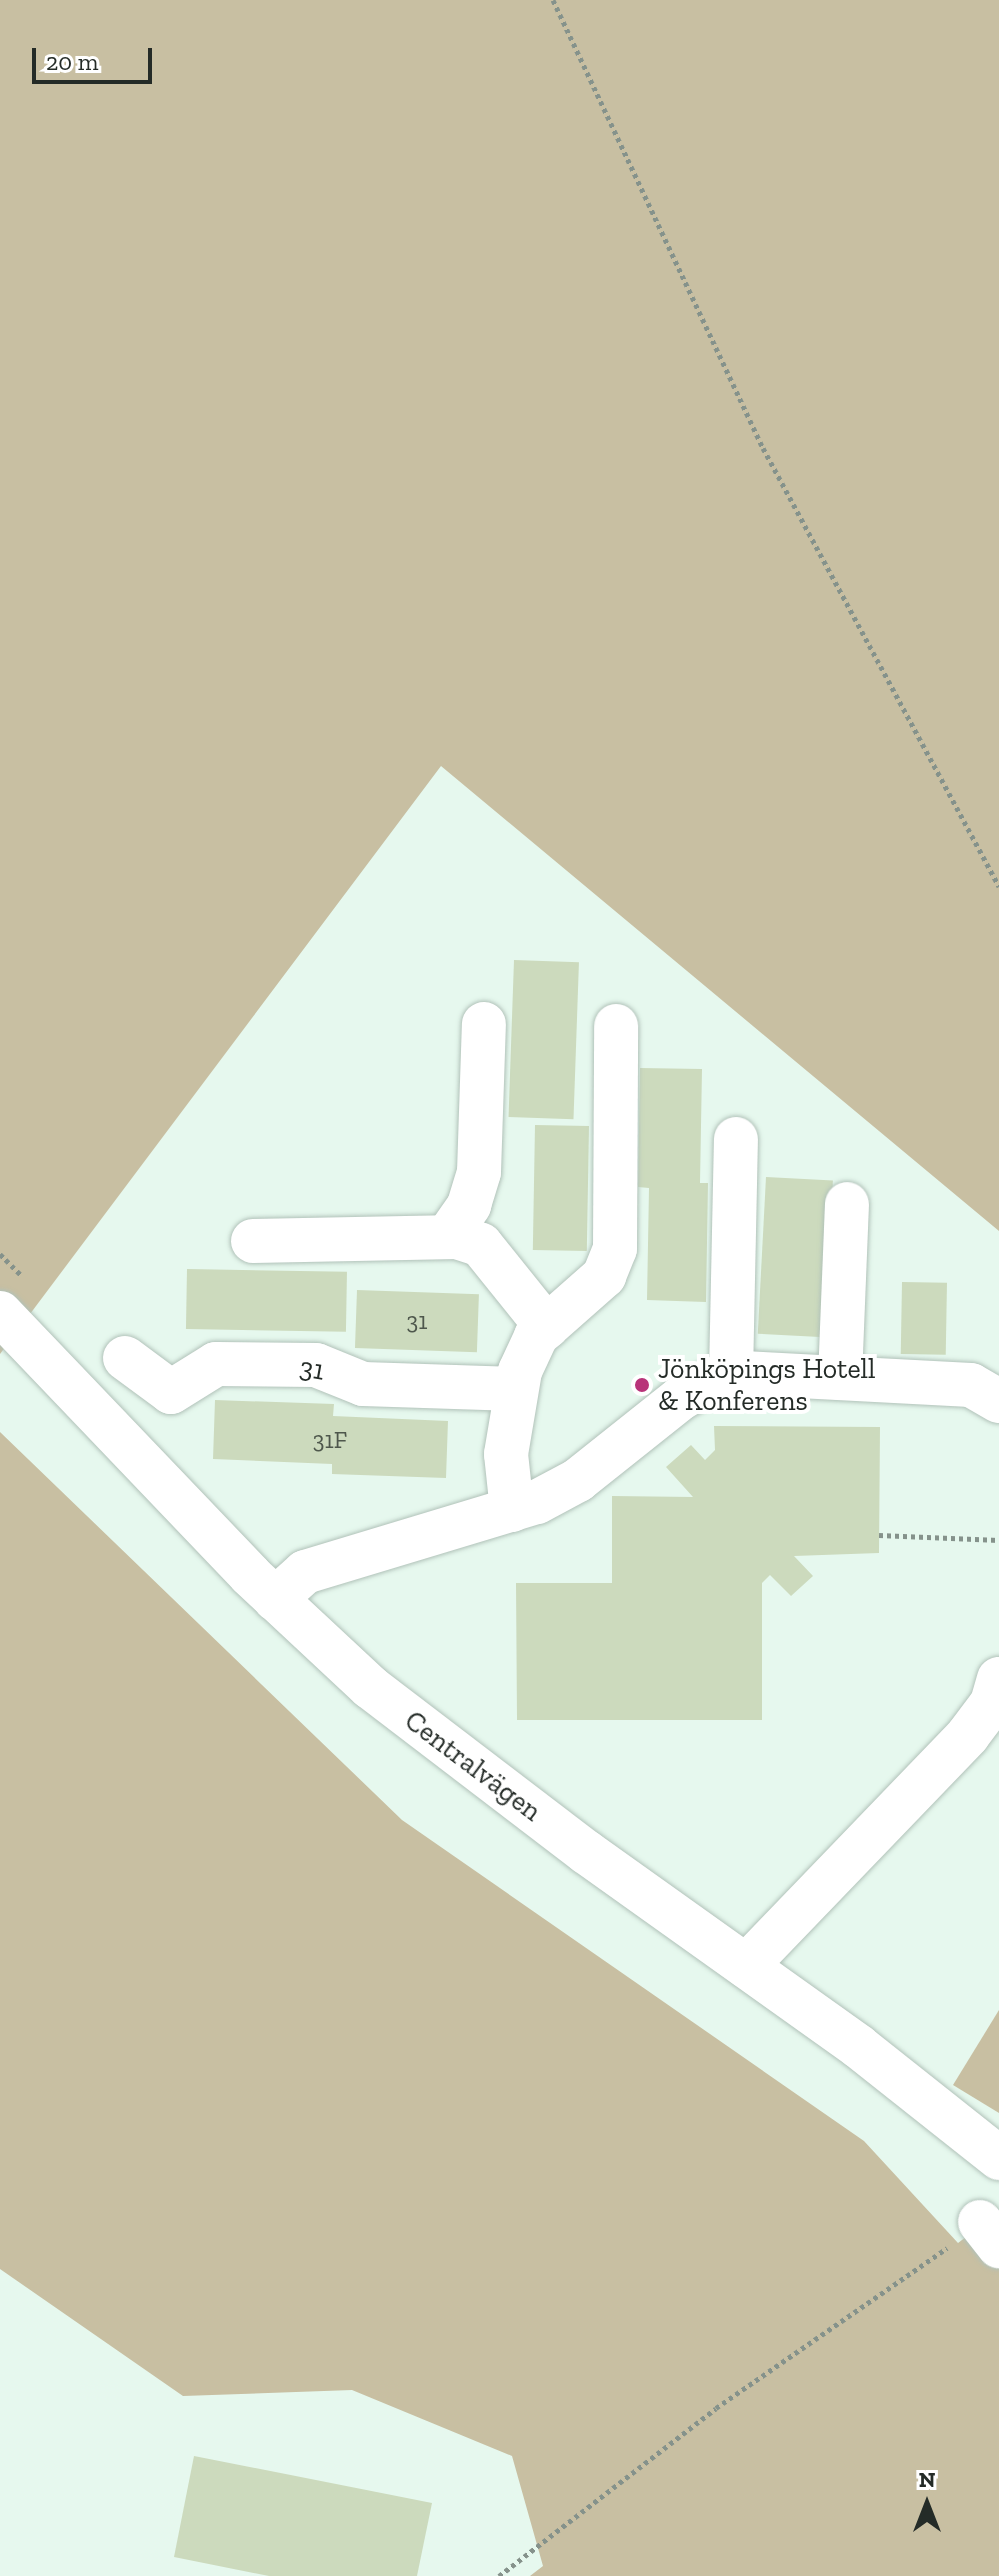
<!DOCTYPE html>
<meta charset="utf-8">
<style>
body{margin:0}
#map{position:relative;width:999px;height:2576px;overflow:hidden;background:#e6f8ee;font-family:"Zilla Slab",serif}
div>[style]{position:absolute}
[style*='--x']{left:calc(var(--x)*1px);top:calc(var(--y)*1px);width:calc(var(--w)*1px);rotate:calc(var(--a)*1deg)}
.green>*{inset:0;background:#c8bfa2}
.building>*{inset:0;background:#ccdabd;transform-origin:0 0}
.path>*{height:5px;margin-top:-2.5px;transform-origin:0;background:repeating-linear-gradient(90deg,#85928b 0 4px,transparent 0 8px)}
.roads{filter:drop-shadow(0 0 2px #b1c2b9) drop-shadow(0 0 2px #b1c2b9)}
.minor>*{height:44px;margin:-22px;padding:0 22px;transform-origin:22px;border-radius:22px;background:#fff}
.dots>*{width:22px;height:22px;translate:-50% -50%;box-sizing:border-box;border:4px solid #fff;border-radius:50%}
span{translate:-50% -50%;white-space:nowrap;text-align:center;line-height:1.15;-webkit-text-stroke:8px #fff;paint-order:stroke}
.number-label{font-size:24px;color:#4e574c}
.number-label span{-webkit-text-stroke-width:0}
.street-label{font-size:28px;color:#242b27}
.poi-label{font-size:28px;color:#242b27}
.left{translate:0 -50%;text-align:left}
.north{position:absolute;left:887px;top:2464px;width:80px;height:80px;-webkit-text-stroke:6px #fff;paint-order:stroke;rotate:0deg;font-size:22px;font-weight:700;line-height:32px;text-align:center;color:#242b27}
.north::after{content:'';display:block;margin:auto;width:28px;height:36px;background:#242b27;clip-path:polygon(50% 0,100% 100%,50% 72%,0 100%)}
.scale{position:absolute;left:32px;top:48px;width:120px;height:36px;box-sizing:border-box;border:4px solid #242b27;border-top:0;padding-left:10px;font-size:24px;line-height:28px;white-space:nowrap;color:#242b27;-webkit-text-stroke:6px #fff;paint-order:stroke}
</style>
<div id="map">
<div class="green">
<i style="clip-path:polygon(0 0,999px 0,999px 1231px,441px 766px,0 1354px)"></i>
<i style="clip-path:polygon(0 1432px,402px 1820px,864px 2141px,958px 2243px,999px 2212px,999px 2576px,530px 2576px,543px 2566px,512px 2456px,352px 2390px,183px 2396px,0 2269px)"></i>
<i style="clip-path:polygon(999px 2010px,999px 2113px,953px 2085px)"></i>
</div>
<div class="building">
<i style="left:514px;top:960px;width:65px;height:157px;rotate:2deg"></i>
<i style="clip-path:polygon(640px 1068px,702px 1069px,700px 1183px,708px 1183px,706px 1302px,647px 1300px,649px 1188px,638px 1187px)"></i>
<i style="left:535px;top:1125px;width:54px;height:125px;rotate:1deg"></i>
<i style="left:766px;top:1177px;width:67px;height:157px;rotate:3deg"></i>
<i style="left:187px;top:1269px;width:160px;height:60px;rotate:1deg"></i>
<i style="left:902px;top:1282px;width:45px;height:72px;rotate:1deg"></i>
<i style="left:357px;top:1290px;width:122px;height:58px;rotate:2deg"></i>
<i style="clip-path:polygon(215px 1400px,334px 1404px,333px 1416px,448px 1421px,446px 1478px,332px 1474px,332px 1464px,213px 1459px)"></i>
<i style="clip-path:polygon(714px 1426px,880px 1427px,879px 1553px,794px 1556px,813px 1576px,791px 1596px,770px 1575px,762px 1583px,762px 1720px,517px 1720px,516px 1583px,612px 1583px,612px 1496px,693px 1497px,666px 1467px,691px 1445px,705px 1460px,715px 1450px)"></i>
<i style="clip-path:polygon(194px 2456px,432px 2503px,417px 2576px,269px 2576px,174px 2557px)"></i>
</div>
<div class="path">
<i style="--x:553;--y:0;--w:495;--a:64.9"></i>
<i style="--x:763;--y:448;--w:498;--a:61.7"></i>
<i style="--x:0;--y:1254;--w:31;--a:45"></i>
<i style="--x:879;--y:1535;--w:120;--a:2.4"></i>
<i style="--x:499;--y:2576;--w:274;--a:-37.7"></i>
<i style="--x:716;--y:2408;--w:281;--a:-34.7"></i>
</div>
<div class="roads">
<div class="minor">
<i style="--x:447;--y:1237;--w:39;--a:-55"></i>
<i style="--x:469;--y:1205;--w:34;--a:-73"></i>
<i style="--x:479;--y:1172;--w:148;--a:-88.1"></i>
<i style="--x:253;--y:1241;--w:204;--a:-1.1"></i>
<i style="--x:457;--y:1237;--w:25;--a:18"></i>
<i style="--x:481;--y:1245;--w:105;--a:51.2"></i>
<i style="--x:0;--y:1313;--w:362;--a:46.3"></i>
<i style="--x:250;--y:1575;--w:164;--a:43"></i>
<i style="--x:370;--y:1687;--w:272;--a:37.4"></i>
<i style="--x:586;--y:1852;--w:335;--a:35.5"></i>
<i style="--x:859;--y:2047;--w:179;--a:38.4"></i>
<i style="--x:125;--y:1358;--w:57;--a:36.5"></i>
<i style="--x:171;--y:1392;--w:53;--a:-31.9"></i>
<i style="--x:216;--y:1364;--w:100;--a:0.6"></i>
<i style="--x:316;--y:1365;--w:51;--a:22"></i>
<i style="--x:363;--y:1384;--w:153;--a:1.9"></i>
<i style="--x:731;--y:1375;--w:236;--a:-88.8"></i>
<i style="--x:840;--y:1378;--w:174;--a:-87.7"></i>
<i style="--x:512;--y:1510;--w:56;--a:-96.1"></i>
<i style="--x:506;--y:1454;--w:84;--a:-80.4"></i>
<i style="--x:520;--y:1371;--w:38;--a:-65"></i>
<i style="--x:536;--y:1336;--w:91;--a:-41.4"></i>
<i style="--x:604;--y:1276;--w:29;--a:-68"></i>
<i style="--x:615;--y:1249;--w:223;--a:-89.7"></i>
<i style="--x:275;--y:1599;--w:40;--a:-42"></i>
<i style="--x:305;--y:1572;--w:242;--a:-16.8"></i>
<i style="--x:537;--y:1502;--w:47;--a:-28.2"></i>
<i style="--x:578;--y:1480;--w:132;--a:-38.5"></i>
<i style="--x:681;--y:1398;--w:41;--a:-29.1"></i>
<i style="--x:717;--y:1378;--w:26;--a:-11"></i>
<i style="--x:743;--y:1373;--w:228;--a:3"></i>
<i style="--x:971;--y:1385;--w:32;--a:30"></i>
<i style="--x:746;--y:1966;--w:320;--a:-46.1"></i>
<i style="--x:968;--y:1735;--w:40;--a:-53"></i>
<i style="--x:992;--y:1703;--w:25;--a:-74"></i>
<i style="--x:980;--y:2222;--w:31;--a:52"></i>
</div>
</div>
<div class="dots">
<i style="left:642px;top:1385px;background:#b83379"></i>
</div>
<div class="number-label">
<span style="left:417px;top:1321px">31</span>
<span style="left:330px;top:1440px">31F</span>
</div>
<div class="street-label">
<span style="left:312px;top:1369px;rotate:10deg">31</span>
<span style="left:473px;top:1766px;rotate:37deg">Centralvägen</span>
</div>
<div class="poi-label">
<span class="left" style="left:658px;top:1385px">Jönköpings Hotell<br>&amp; Konferens</span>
</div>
<div class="north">N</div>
<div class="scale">20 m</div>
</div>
